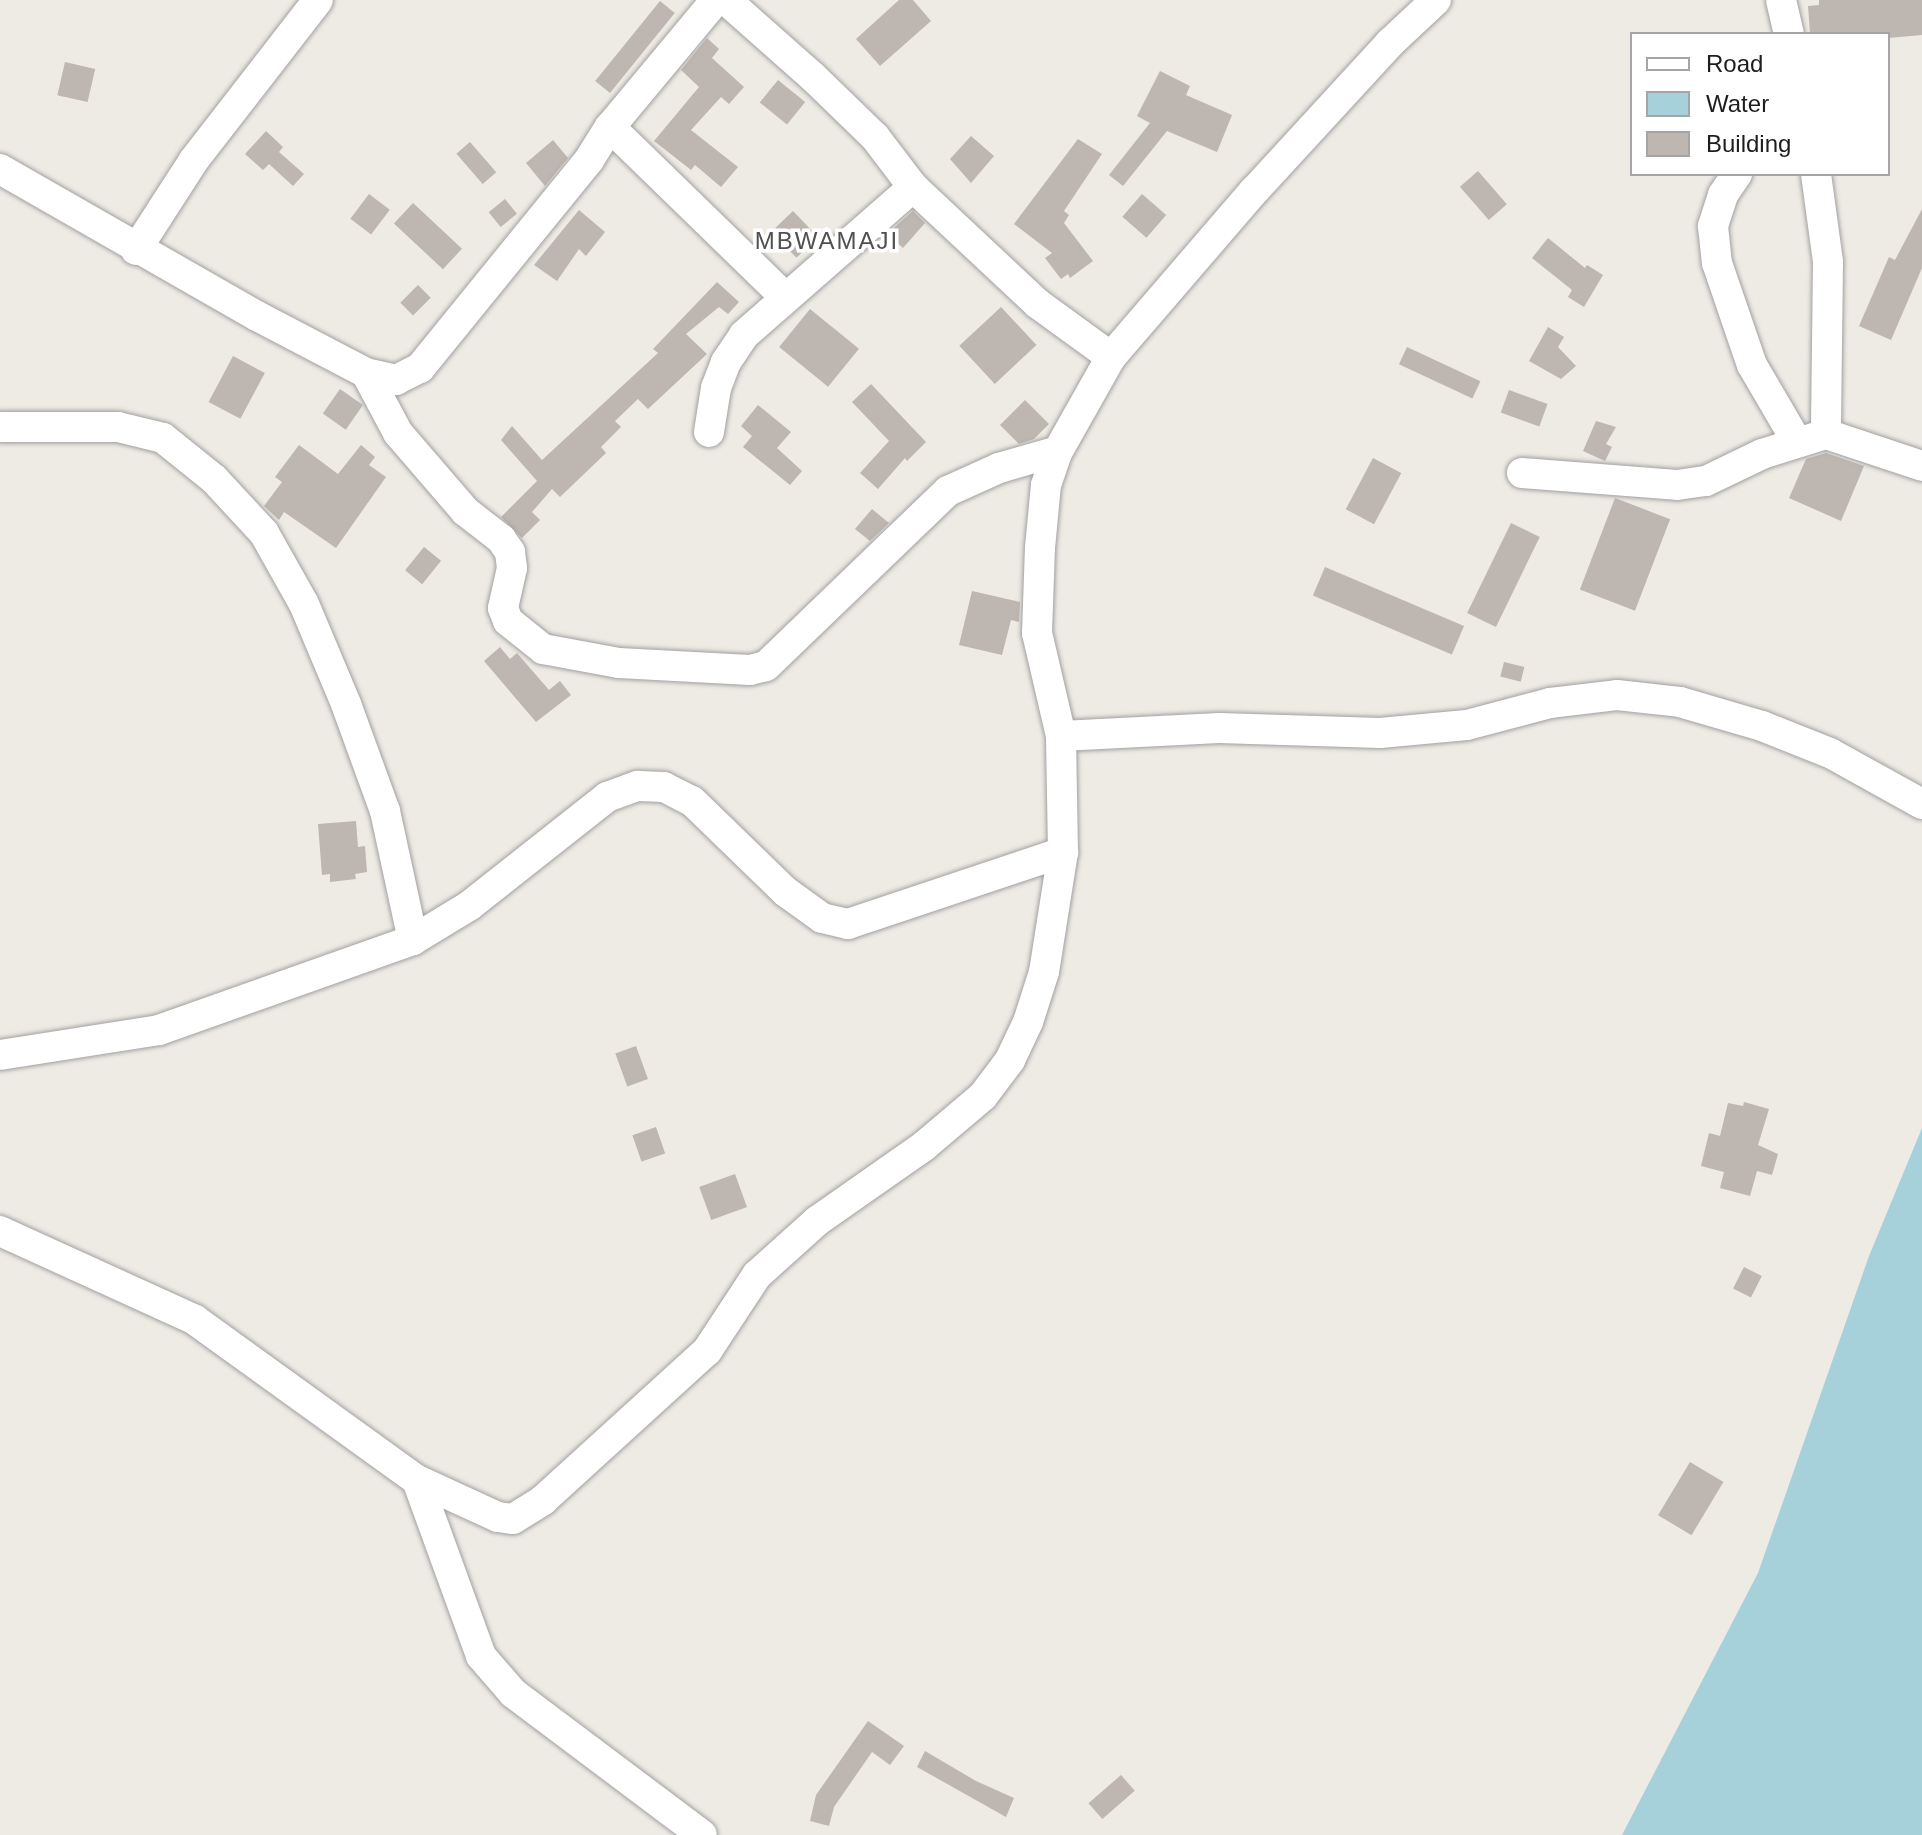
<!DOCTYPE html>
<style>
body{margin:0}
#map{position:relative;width:1922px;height:1835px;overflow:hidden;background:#eeeae4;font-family:Helvetica,sans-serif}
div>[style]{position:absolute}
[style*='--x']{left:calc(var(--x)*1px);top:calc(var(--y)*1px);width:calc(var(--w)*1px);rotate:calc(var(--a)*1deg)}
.water>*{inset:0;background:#a6d0da}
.building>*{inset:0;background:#beb6b0;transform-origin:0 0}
.roads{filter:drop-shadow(0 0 2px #a1a1a1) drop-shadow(0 0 2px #a1a1a1)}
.minor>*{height:30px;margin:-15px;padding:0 15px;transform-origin:15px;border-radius:15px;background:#fff}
span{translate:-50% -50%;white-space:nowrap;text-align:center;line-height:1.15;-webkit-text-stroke:7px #fff;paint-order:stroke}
.quarter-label{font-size:24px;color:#505050;letter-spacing:2px}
.legend{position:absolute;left:1630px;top:32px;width:260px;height:144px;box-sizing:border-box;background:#fff;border:2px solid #a5a5a5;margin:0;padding:10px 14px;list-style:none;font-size:24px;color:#1d1d1d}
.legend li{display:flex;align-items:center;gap:16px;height:40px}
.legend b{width:40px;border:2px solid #a5a5a5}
</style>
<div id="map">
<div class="water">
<i style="clip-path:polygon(1922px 1128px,1922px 1835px,1622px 1835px,1758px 1573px,1869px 1256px)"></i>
</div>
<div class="building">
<i style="clip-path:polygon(899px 0,913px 0,931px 21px,880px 66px,856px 39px)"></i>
<i style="clip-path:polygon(1819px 0,1922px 0,1922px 35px,1888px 38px,1888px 34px,1810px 34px,1808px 6px,1819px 5px)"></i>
<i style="left:660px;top:1px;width:19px;height:103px;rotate:39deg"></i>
<i style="clip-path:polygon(707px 38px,719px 49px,712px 58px,744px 87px,729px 104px,721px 97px,691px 130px,738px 167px,721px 187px,695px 165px,691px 170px,654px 141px,699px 87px,681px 70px)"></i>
<i style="left:65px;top:62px;width:31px;height:34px;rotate:13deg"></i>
<i style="clip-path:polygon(1160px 71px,1190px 86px,1186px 95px,1232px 115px,1217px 152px,1167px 131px,1123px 186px,1109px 175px,1150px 123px,1137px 116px)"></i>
<i style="left:778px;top:80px;width:35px;height:29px;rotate:39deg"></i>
<i style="clip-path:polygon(266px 131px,283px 147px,279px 152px,304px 174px,293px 186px,269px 164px,263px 170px,245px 154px)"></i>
<i style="clip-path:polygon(971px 136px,994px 156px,971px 183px,950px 159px)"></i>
<i style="clip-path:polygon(1078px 139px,1102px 154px,1064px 211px,1069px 215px,1064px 223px,1093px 261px,1070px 278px,1068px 274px,1061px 279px,1045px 258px,1052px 253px,1014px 224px)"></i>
<i style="clip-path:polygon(553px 140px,568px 158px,545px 186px,526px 163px)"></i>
<i style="left:470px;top:142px;width:40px;height:18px;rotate:49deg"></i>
<i style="left:1478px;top:171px;width:44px;height:24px;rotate:49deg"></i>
<i style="left:369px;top:194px;width:26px;height:31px;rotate:37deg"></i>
<i style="left:1142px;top:194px;width:32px;height:30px;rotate:41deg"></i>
<i style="left:505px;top:199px;width:19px;height:21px;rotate:51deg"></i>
<i style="left:413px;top:203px;width:67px;height:28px;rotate:43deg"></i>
<i style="clip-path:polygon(1922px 209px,1922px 268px,1891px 340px,1859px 326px,1889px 257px,1895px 260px)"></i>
<i style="clip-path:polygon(579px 210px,605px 232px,586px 256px,579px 249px,557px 281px,534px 265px)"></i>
<i style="left:793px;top:211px;width:36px;height:30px;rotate:46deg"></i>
<i style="clip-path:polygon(913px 211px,925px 223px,903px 248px,887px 234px)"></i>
<i style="clip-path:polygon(1548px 238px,1585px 268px,1587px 265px,1603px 275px,1584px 307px,1568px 297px,1572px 290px,1532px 258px)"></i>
<i style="clip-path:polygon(717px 282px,739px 302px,728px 314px,719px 307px,686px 334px,707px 354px,648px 409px,638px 399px,615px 421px,621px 427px,601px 447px,606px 453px,560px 497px,552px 489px,532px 512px,540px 520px,522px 538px,501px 517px,537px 481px,501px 440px,512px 426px,542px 460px,658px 353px,653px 349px)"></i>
<i style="left:418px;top:285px;width:18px;height:25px;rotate:45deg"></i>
<i style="left:1001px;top:307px;width:52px;height:57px;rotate:47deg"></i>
<i style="left:810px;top:309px;width:63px;height:49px;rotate:39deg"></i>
<i style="clip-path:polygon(1548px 327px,1564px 337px,1558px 347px,1576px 366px,1561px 379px,1529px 361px)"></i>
<i style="left:1407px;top:347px;width:81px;height:19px;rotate:25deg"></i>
<i style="left:233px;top:356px;width:36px;height:52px;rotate:28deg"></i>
<i style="clip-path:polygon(871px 384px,926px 442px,907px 461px,905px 458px,878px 489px,860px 473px,889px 441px,852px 402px)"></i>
<i style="left:340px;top:389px;width:28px;height:30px;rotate:35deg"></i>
<i style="left:1509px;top:390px;width:41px;height:24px;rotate:20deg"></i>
<i style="clip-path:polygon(1025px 400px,1049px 424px,1034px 439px,1019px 444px,1000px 425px)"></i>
<i style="clip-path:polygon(758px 405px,791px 432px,777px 448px,802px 471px,790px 485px,743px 447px,752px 436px,741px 426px)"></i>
<i style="clip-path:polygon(1596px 421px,1616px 427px,1606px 444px,1612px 447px,1605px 461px,1583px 451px)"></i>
<i style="clip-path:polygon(299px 445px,338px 474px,361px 445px,375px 457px,369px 465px,386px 477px,336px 548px,284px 512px,279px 520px,264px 506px,282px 482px,275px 477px)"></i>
<i style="clip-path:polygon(1826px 453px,1864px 466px,1841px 521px,1789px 498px,1806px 459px)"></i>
<i style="left:1373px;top:458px;width:32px;height:58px;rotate:28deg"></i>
<i style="left:1615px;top:498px;width:59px;height:98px;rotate:21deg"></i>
<i style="clip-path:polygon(872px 509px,889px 523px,870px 541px,855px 529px)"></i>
<i style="left:1511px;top:523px;width:32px;height:100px;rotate:26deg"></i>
<i style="left:424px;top:547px;width:22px;height:30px;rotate:39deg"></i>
<i style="left:1325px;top:567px;width:151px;height:31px;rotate:23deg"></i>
<i style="clip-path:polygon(972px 591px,1020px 602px,1019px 622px,1011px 620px,1002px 655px,959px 645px)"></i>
<i style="clip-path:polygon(500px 647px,510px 659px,517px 653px,549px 690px,560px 681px,571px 695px,536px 722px,484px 661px)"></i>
<i style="left:1504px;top:662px;width:21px;height:15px;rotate:14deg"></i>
<i style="clip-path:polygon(356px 821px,358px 847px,365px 846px,367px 872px,355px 874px,356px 879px,330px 882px,330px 874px,322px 875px,318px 824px)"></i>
<i style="left:636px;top:1046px;width:35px;height:22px;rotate:70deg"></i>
<i style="clip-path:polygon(1744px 1102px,1769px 1109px,1758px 1145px,1778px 1154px,1772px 1175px,1757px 1171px,1750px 1196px,1720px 1188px,1724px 1172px,1701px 1166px,1709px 1133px,1720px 1136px,1728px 1103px,1743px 1106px)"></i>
<i style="left:656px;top:1127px;width:28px;height:25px;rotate:71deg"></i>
<i style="left:735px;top:1174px;width:35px;height:38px;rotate:70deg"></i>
<i style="left:1744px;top:1267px;width:20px;height:24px;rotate:27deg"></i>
<i style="left:1690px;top:1462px;width:39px;height:62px;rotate:31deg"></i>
<i style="clip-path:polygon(868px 1721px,904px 1746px,890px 1765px,872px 1752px,834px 1807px,829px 1826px,810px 1821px,816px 1795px)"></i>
<i style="clip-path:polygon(925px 1751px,976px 1781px,1014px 1798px,1006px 1817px,917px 1767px)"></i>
<i style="left:1121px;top:1775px;width:21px;height:43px;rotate:49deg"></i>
</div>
<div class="roads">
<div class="minor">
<i style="--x:726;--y:0;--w:115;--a:41.5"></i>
<i style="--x:812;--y:76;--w:88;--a:44.1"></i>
<i style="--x:875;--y:137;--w:63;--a:52.8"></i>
<i style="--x:913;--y:187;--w:171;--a:43.1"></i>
<i style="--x:1038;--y:304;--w:90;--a:36"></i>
<i style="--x:1781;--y:0;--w:35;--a:77"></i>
<i style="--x:610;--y:127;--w:244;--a:44.2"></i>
<i style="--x:0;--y:169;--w:296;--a:29.8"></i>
<i style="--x:257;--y:316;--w:123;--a:27.6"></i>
<i style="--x:366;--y:373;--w:31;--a:13"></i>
<i style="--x:396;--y:380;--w:27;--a:-27"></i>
<i style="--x:420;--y:368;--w:268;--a:-50.9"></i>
<i style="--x:589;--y:160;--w:39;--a:-58"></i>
<i style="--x:610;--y:127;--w:165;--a:-50.2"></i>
<i style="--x:1737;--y:174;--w:25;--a:124"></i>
<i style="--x:1723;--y:195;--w:33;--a:108"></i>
<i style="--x:1713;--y:226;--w:37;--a:84"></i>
<i style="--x:1717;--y:263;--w:108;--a:71.1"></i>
<i style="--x:1752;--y:365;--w:89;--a:59.7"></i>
<i style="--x:1816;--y:174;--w:89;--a:82.2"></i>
<i style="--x:1828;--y:262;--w:172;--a:90.7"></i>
<i style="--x:136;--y:250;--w:107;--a:-57.2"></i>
<i style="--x:194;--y:160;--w:202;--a:-52.2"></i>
<i style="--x:366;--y:373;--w:68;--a:61.9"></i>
<i style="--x:398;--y:433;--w:103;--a:49.3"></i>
<i style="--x:465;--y:511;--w:46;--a:37.9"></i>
<i style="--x:501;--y:539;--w:16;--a:55"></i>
<i style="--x:510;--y:552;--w:16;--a:83"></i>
<i style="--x:512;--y:568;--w:41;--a:102.7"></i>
<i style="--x:503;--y:608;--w:14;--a:69"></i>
<i style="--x:508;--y:621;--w:45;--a:38.7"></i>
<i style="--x:543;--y:649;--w:77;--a:10.4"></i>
<i style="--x:619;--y:663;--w:131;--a:3.1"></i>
<i style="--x:750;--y:670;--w:16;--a:-14"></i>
<i style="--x:766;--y:666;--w:252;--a:-43.9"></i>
<i style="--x:948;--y:491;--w:56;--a:-24.3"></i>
<i style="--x:999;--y:468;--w:61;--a:-16.1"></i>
<i style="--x:0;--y:427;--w:118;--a:0"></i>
<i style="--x:118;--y:427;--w:46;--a:13.7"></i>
<i style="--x:163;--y:438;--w:65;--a:38.8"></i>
<i style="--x:214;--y:479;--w:74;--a:47.2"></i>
<i style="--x:264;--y:533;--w:81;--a:60.6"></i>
<i style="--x:304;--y:604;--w:108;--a:67.2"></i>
<i style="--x:346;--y:704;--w:114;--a:70"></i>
<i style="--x:385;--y:811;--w:132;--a:77.8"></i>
<i style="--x:709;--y:432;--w:45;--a:-81"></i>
<i style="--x:716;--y:388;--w:28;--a:-69"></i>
<i style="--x:726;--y:362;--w:32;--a:-56"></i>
<i style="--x:744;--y:335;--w:225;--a:-41.2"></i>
<i style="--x:1522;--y:473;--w:155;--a:4.4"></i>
<i style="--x:1677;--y:485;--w:29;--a:-8"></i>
<i style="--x:1706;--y:481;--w:62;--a:-25.7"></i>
<i style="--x:1762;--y:454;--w:67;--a:-17.4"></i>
<i style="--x:1826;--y:434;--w:101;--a:18.4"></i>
<i style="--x:1061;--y:736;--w:158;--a:-2.9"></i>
<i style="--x:1219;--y:728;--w:161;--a:1.8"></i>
<i style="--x:1380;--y:733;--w:87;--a:-5.3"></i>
<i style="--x:1467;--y:725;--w:86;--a:-14.8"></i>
<i style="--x:1550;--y:703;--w:67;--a:-6.8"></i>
<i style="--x:1617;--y:695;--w:63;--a:6.3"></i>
<i style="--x:1680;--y:702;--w:85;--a:16.3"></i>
<i style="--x:1762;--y:726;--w:73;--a:21.7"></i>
<i style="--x:1830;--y:753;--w:105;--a:29"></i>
<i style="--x:0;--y:1055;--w:161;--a:-8.9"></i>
<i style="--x:159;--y:1030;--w:269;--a:-19.5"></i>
<i style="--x:413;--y:940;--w:66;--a:-31.3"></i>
<i style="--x:469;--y:906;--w:176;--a:-38.3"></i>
<i style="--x:607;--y:797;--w:33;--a:-20"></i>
<i style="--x:638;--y:786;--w:26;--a:2"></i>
<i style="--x:664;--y:787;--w:31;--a:27"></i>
<i style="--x:692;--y:801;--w:131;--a:44.1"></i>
<i style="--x:786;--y:892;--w:44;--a:35.8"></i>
<i style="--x:822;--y:918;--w:27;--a:13"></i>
<i style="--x:848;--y:924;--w:227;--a:-18.5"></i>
<i style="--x:0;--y:1231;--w:214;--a:24.5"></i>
<i style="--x:195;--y:1320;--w:274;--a:35.8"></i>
<i style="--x:417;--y:1480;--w:187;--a:70"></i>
<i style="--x:481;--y:1656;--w:49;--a:49.1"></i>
<i style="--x:513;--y:1693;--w:236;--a:36.9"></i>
<i style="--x:417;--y:1480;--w:89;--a:24.6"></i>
<i style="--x:498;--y:1517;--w:15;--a:8"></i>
<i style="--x:513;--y:1519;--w:36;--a:-32"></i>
<i style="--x:543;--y:1500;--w:222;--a:-42.3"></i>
<i style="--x:707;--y:1351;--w:91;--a:-56.7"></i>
<i style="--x:757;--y:1275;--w:81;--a:-42"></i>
<i style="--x:817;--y:1221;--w:131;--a:-35"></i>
<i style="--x:924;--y:1146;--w:77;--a:-40.3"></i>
<i style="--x:983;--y:1096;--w:45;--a:-53.1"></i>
<i style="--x:1010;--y:1060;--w:42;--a:-64.7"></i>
<i style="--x:1028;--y:1022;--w:52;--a:-72.3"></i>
<i style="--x:1044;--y:972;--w:121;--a:-81"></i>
<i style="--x:1063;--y:852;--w:116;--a:-91"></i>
<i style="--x:1061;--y:736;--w:106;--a:-103.1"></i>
<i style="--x:1037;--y:633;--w:85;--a:-88"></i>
<i style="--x:1040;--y:548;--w:63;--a:-84.6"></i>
<i style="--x:1046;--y:485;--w:36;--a:-71"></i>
<i style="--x:1058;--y:451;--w:108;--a:-60.6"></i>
<i style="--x:1111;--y:357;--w:219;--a:-49.3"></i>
<i style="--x:1254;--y:191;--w:201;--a:-47.4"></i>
<i style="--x:1390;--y:43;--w:63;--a:-43.1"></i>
</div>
</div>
<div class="quarter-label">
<span style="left:827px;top:241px">MBWAMAJI</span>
</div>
<ul class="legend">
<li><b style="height:10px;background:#fff"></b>Road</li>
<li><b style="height:22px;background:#a6d0da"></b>Water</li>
<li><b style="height:22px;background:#beb6b0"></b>Building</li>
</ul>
</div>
